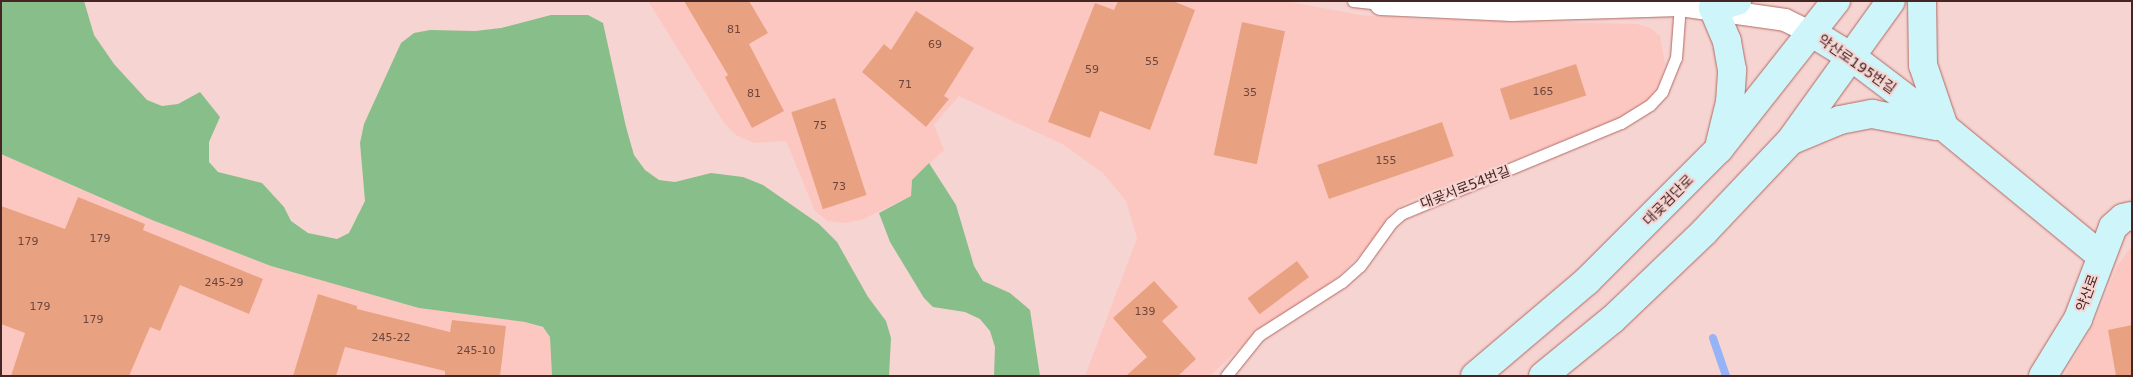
<!DOCTYPE html>
<meta charset="utf-8">
<style>
body{margin:0}
#map{position:relative;width:2133px;height:377px;overflow:hidden;background:#f6d4d1;font-family:"DejaVu Sans","Noto Sans KR",sans-serif}
div>[style]{position:absolute}
[style*='--x']{left:calc(var(--x)*1px);top:calc(var(--y)*1px);width:calc(var(--w)*1px);rotate:calc(var(--a)*1deg)}
.built>*{inset:0;background:#fdc7c1}
.green>*{inset:0;background:#88be89}
.stream>*{height:8px;margin:-4px;padding:0 4px;transform-origin:4px;border-radius:4px;background:#95b3f6}
.building>*{inset:0;background:#e8a282;transform-origin:0 0}
.roads{filter:drop-shadow(0 0 1px #b26963) drop-shadow(0 0 1px #b26963)}
.lane>*{height:11px;margin:-5.5px;padding:0 5.5px;transform-origin:5.5px;border-radius:5.5px;background:#fff}
.street>*{height:22px;margin:-11px;padding:0 11px;transform-origin:11px;border-radius:11px;background:#fff}
.secondary>*{height:28px;margin:-14px;padding:0 14px;transform-origin:14px;border-radius:14px;background:#cdf5fa}
span{translate:-50% -50%;white-space:nowrap;text-align:center;line-height:1.15;-webkit-text-stroke:4px #f6d4d1;paint-order:stroke}
.number-label{font-size:11px;color:#6e453c}
.number-label span{-webkit-text-stroke-width:0}
.street-label{font-size:14px;color:#452624}
.frame{position:absolute;inset:0;border:2px solid #452624;pointer-events:none}
</style>
<div id="map">
<div class="built">
<i style="clip-path:polygon(648px 1px,1286px 1px,1360px 15px,1414px 19px,1637px 24px,1650px 28px,1660px 36px,1665px 64px,1659px 84px,1649px 99px,1623px 117px,1409px 201px,1393px 211px,1367px 248px,1341px 274px,1311px 298px,1263px 326px,1210px 376px,1085px 376px,1137px 238px,1126px 201px,1103px 173px,1062px 144px,959px 96px,934px 125px,944px 150px,912px 180px,911px 196px,861px 220px,844px 223px,827px 221px,815px 211px,786px 141px,754px 143px,736px 135px,724px 123px)"></i>
<i style="clip-path:polygon(1px 154px,152px 220px,271px 266px,419px 308px,525px 322px,543px 328px,550px 337px,552px 376px,1px 376px)"></i>
<i style="clip-path:polygon(2132px 246px,2132px 376px,2064px 376px,2095px 321px,2117px 266px)"></i>
</div>
<div class="green">
<i style="clip-path:polygon(1px 1px,84px 1px,94px 35px,114px 64px,147px 100px,162px 106px,178px 104px,200px 92px,220px 117px,209px 142px,209px 162px,218px 172px,262px 183px,284px 207px,291px 221px,308px 233px,337px 239px,349px 233px,365px 201px,360px 143px,364px 124px,401px 43px,414px 33px,430px 30px,475px 31px,501px 28px,551px 15px,588px 15px,603px 23px,626px 127px,634px 155px,645px 170px,659px 180px,675px 182px,711px 173px,743px 177px,763px 185px,819px 224px,837px 242px,868px 297px,886px 321px,891px 338px,889px 376px,552px 376px,550px 337px,543px 327px,525px 322px,419px 308px,271px 266px,152px 220px,1px 154px)"></i>
<i style="clip-path:polygon(929px 163px,956px 205px,974px 266px,983px 281px,1010px 293px,1030px 310px,1040px 376px,994px 376px,995px 347px,990px 331px,980px 319px,965px 312px,933px 307px,924px 298px,890px 242px,879px 213px,911px 196px,912px 180px)"></i>
</div>
<div class="stream">
<i style="--x:1713;--y:338;--w:40;--a:71.1"></i>
</div>
<div class="building">
<i style="clip-path:polygon(684px 1px,749px 1px,768px 33px,749px 44px,784px 111px,752px 128px,725px 77px,728px 75px)"></i>
<i style="clip-path:polygon(1118px 1px,1173px 1px,1195px 10px,1150px 130px,1100px 111px,1090px 138px,1048px 122px,1095px 3px,1114px 10px)"></i>
<i style="clip-path:polygon(916px 11px,974px 48px,944px 96px,949px 99px,926px 127px,862px 72px,884px 44px,891px 50px)"></i>
<i style="left:1242px;top:22px;width:44px;height:136px;rotate:12deg"></i>
<i style="left:1576px;top:64px;width:33px;height:80px;rotate:72deg"></i>
<i style="left:835px;top:98px;width:102px;height:46px;rotate:72deg"></i>
<i style="left:1442px;top:122px;width:36px;height:132px;rotate:71deg"></i>
<i style="clip-path:polygon(78px 197px,145px 224px,143px 230px,263px 279px,249px 314px,180px 285px,160px 331px,150px 327px,129px 376px,11px 376px,25px 333px,1px 324px,1px 206px,65px 229px)"></i>
<i style="left:1297px;top:261px;width:20px;height:62px;rotate:53deg"></i>
<i style="clip-path:polygon(1154px 281px,1178px 307px,1162px 321px,1196px 359px,1178px 376px,1126px 376px,1147px 357px,1113px 318px)"></i>
<i style="clip-path:polygon(318px 294px,357px 306px,357px 309px,450px 332px,452px 320px,506px 326px,500px 376px,445px 376px,445px 371px,345px 347px,336px 376px,293px 376px)"></i>
<i style="clip-path:polygon(2132px 325px,2132px 376px,2116px 376px,2108px 330px)"></i>
</div>
<div class="roads">
<div class="lane">
<i style="--x:1353;--y:1;--w:28;--a:6"></i>
<i style="--x:1381;--y:4;--w:3;--a:-90"></i>
<i style="--x:1226;--y:376;--w:53;--a:-51.2"></i>
<i style="--x:1259;--y:335;--w:98;--a:-32.6"></i>
<i style="--x:1342;--y:282;--w:24;--a:-42"></i>
<i style="--x:1360;--y:266;--w:53;--a:-54.2"></i>
<i style="--x:1391;--y:223;--w:13;--a:-42"></i>
<i style="--x:1401;--y:214;--w:238;--a:-22.5"></i>
<i style="--x:1621;--y:123;--w:34;--a:-32"></i>
<i style="--x:1650;--y:105;--w:18;--a:-47"></i>
<i style="--x:1662;--y:92;--w:37;--a:-68"></i>
<i style="--x:1676;--y:58;--w:53;--a:-85.7"></i>
</div>
<div class="street">
<i style="--x:1381;--y:4;--w:131;--a:2.6"></i>
<i style="--x:1512;--y:10;--w:168;--a:-1.7"></i>
<i style="--x:1680;--y:5;--w:106;--a:8.1"></i>
<i style="--x:1785;--y:20;--w:30;--a:26"></i>
</div>
<div class="secondary">
<i style="--x:1922;--y:1;--w:64;--a:89.1"></i>
<i style="--x:1923;--y:65;--w:65;--a:71.3"></i>
<i style="--x:1812;--y:33;--w:48;--a:31.4"></i>
<i style="--x:1853;--y:58;--w:114;--a:37.2"></i>
<i style="--x:1944;--y:127;--w:202;--a:39.4"></i>
<i style="--x:1792;--y:140;--w:52;--a:-22.6"></i>
<i style="--x:1840;--y:120;--w:33;--a:-11"></i>
<i style="--x:1872;--y:114;--w:65;--a:10.6"></i>
<i style="--x:1720;--y:143;--w:42;--a:-76.3"></i>
<i style="--x:1730;--y:102;--w:32;--a:-86"></i>
<i style="--x:1732;--y:70;--w:29;--a:-100"></i>
<i style="--x:1727;--y:41;--w:36;--a:-113"></i>
<i style="--x:1713;--y:8;--w:25;--a:-16"></i>
<i style="--x:1475;--y:376;--w:147;--a:-40.3"></i>
<i style="--x:1587;--y:281;--w:187;--a:-45"></i>
<i style="--x:1719;--y:149;--w:189;--a:-51.7"></i>
<i style="--x:1543;--y:376;--w:90;--a:-39.2"></i>
<i style="--x:1613;--y:319;--w:127;--a:-43.7"></i>
<i style="--x:1705;--y:231;--w:125;--a:-46.6"></i>
<i style="--x:1791;--y:140;--w:171;--a:-54.3"></i>
<i style="--x:2043;--y:376;--w:67;--a:-58.4"></i>
<i style="--x:2078;--y:319;--w:98;--a:-69.2"></i>
<i style="--x:2113;--y:227;--w:13;--a:-42"></i>
<i style="--x:2123;--y:218;--w:9;--a:-13"></i>
</div>
</div>
<div class="number-label">
<span style="left:734px;top:30px">81</span>
<span style="left:935px;top:45px">69</span>
<span style="left:1152px;top:62px">55</span>
<span style="left:1092px;top:70px">59</span>
<span style="left:905px;top:85px">71</span>
<span style="left:1543px;top:92px">165</span>
<span style="left:1250px;top:93px">35</span>
<span style="left:754px;top:94px">81</span>
<span style="left:820px;top:126px">75</span>
<span style="left:1386px;top:161px">155</span>
<span style="left:839px;top:187px">73</span>
<span style="left:100px;top:239px">179</span>
<span style="left:28px;top:242px">179</span>
<span style="left:224px;top:283px">245-29</span>
<span style="left:40px;top:307px">179</span>
<span style="left:1145px;top:312px">139</span>
<span style="left:93px;top:320px">179</span>
<span style="left:391px;top:338px">245-22</span>
<span style="left:476px;top:351px">245-10</span>
</div>
<div class="street-label">
<span style="left:1857px;top:64px;rotate:35deg">약산로195번길</span>
<span style="left:1465px;top:187px;rotate:-21deg">대곶서로54번길</span>
<span style="left:1668px;top:200px;rotate:-45deg">대곶검단로</span>
<span style="left:2087px;top:293px;rotate:-70deg">약산로</span>
</div>
<div class="frame"></div>
</div>
